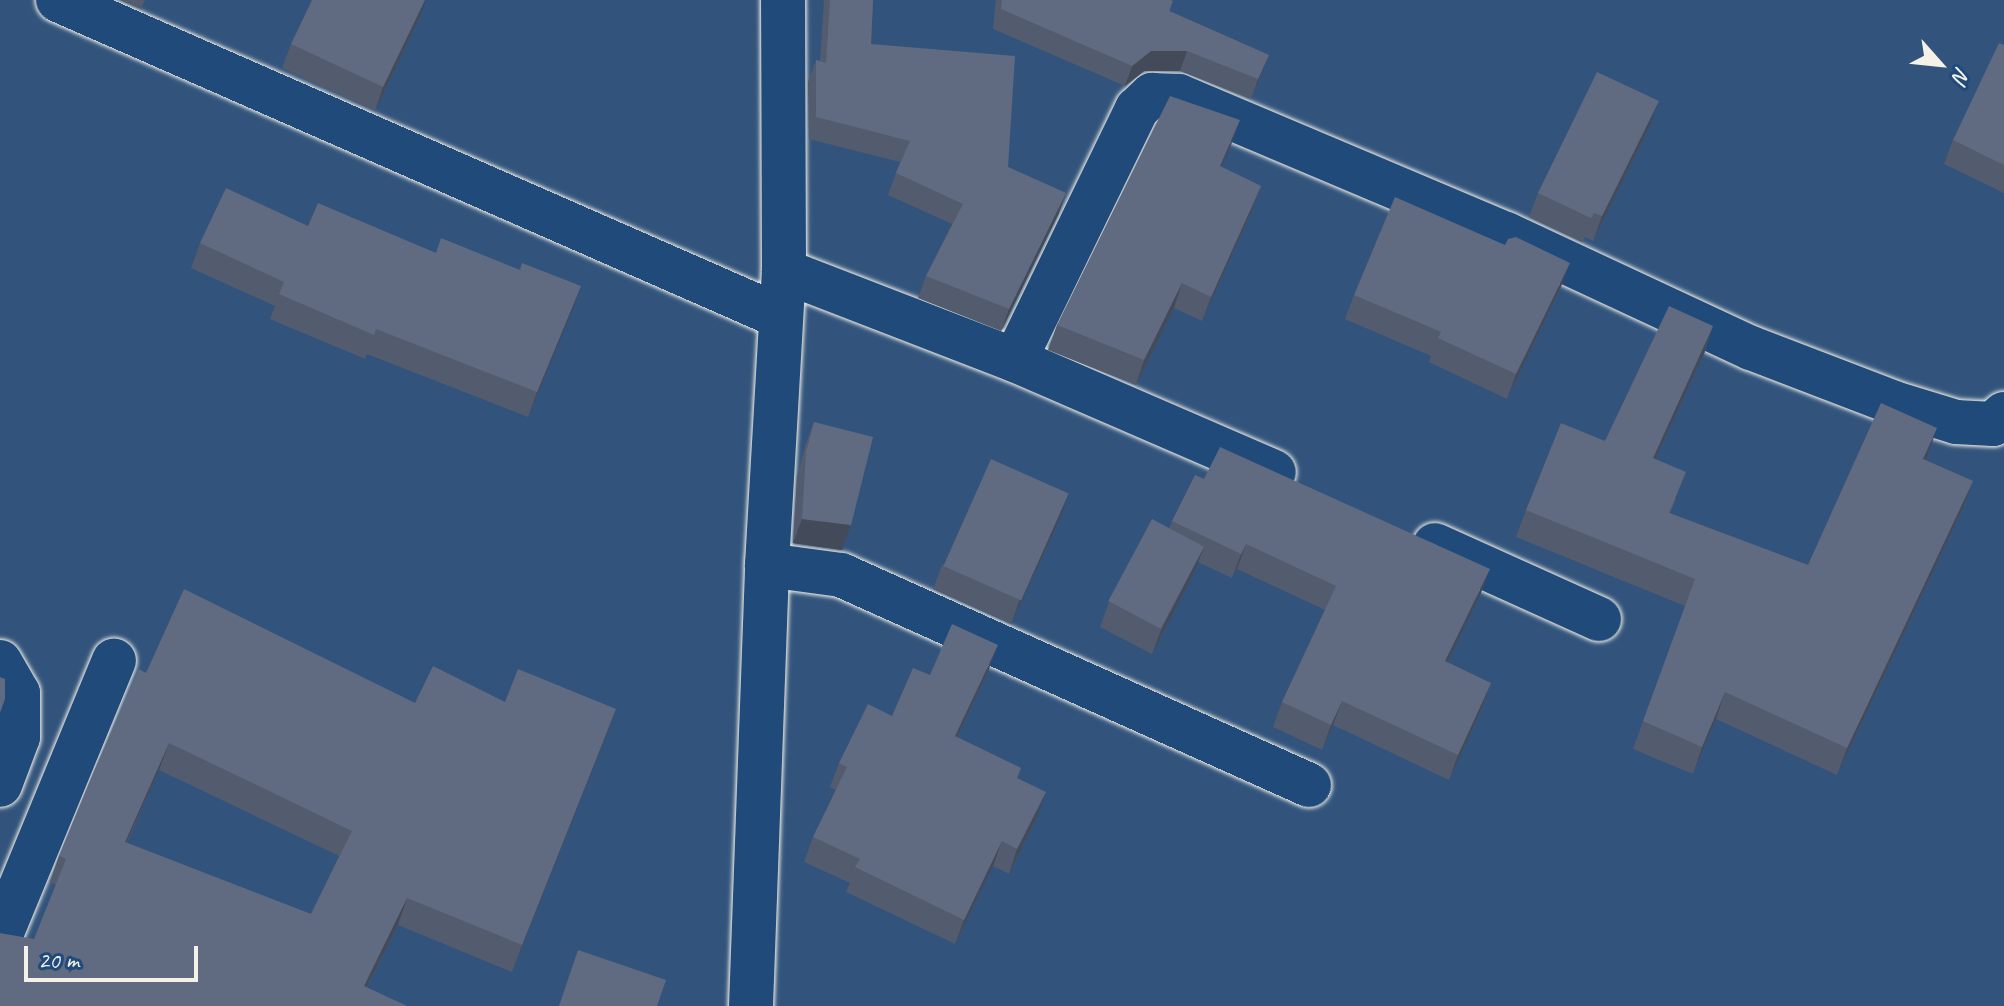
<!DOCTYPE html>
<style>
body{margin:0}
#map{position:relative;width:2004px;height:1006px;overflow:hidden;background:#32547c;font-family:Caveat,sans-serif}
div>[style]{position:absolute}
[style*='--x']{left:calc(var(--x)*1px);top:calc(var(--y)*1px);width:calc(var(--w)*1px);rotate:calc(var(--a)*1deg)}
.roads{filter:drop-shadow(0 0 2px #f4f1e8) drop-shadow(0 0 2px #f4f1e8)}
.minor>*{height:44px;margin:-22px;padding:0 22px;transform-origin:22px;border-radius:22px;background:#1f4a7a}
.wall>*{inset:0;background:#535b6e}
.shaded-wall>*{inset:0;background:#434a5a}
.building>*{inset:0;background:#606a80;transform-origin:0 0}
span{translate:-50% -50%;white-space:nowrap;text-align:center;line-height:1.15;-webkit-text-stroke:6px #1f4a7a;paint-order:stroke}
.north{position:absolute;left:1900px;top:24px;width:80px;height:80px;-webkit-text-stroke:6px #1f4a7a;paint-order:stroke;rotate:117deg;font-size:22px;font-weight:700;line-height:32px;text-align:center;color:#f4f1e8}
.north::after{content:'';display:block;margin:auto;width:28px;height:36px;background:#f4f1e8;clip-path:polygon(50% 0,100% 100%,50% 72%,0 100%)}
.scale{position:absolute;left:24px;top:946px;width:174px;height:36px;box-sizing:border-box;border:4px solid #f4f1e8;border-top:0;padding-left:10px;font-size:24px;line-height:28px;white-space:nowrap;color:#f4f1e8;-webkit-text-stroke:6px #1f4a7a;paint-order:stroke}
</style>
<div id="map">
<div class="roads">
<div class="minor">
<i style="--x:58;--y:0;--w:787;--a:23.67"></i>
<i style="--x:784;--y:271;--w:248;--a:21.1"></i>
<i style="--x:1015;--y:360;--w:282;--a:23.4"></i>
<i style="--x:1015;--y:360;--w:279;--a:-64.1"></i>
<i style="--x:1137;--y:109;--w:21;--a:-43"></i>
<i style="--x:1152;--y:95;--w:27;--a:2"></i>
<i style="--x:1179;--y:96;--w:355;--a:22.9"></i>
<i style="--x:1506;--y:234;--w:270;--a:25"></i>
<i style="--x:1751;--y:348;--w:153;--a:21"></i>
<i style="--x:1894;--y:403;--w:65;--a:17"></i>
<i style="--x:1956;--y:422;--w:37;--a:3"></i>
<i style="--x:1993;--y:424;--w:15;--a:-42"></i>
<i style="--x:1435;--y:545;--w:180;--a:24.3"></i>
<i style="--x:767;--y:565;--w:75;--a:7.7"></i>
<i style="--x:841;--y:575;--w:513;--a:24.17"></i>
<i style="--x:0;--y:662;--w:36;--a:60"></i>
<i style="--x:18;--y:693;--w:44;--a:90"></i>
<i style="--x:18;--y:737;--w:51;--a:110.6"></i>
<i style="--x:0;--y:937;--w:299;--a:-67.6"></i>
<i style="--x:751;--y:1006;--w:441;--a:-87.9"></i>
<i style="--x:767;--y:565;--w:294;--a:-86.7"></i>
<i style="--x:784;--y:271;--w:271;--a:-90.2"></i>
</div>
</div>
<div class="wall">
<i style="clip-path:polygon(120px 0,145px 0,141px 9px)"></i>
<i style="clip-path:polygon(824px 0,873px 0,871px 44px,1008px 167px,1066px 193px,1058px 215px,1001px 331px,918px 298px,926px 276px,952px 224px,888px 195px,900px 162px,809px 139px,808px 82px,816px 60px,820px 61px)"></i>
<i style="clip-path:polygon(996px 0,1171px 0,1170px 11px,1269px 55px,1251px 99px,1180px 71px,1144px 71px,1125px 86px,993px 29px)"></i>
<i style="clip-path:polygon(421px 14px,375px 111px,282px 68px,291px 44px)"></i>
<i style="clip-path:polygon(2004px 45px,2004px 193px,1944px 164px,1953px 140px)"></i>
<i style="clip-path:polygon(1650px 126px,1593px 241px,1585px 237px,1582px 242px,1529px 217px,1538px 193px)"></i>
<i style="clip-path:polygon(1231px 145px,1221px 167px,1261px 186px,1252px 210px,1202px 321px,1174px 308px,1136px 385px,1048px 350px,1057px 325px)"></i>
<i style="clip-path:polygon(308px 226px,520px 270px,581px 286px,528px 417px,367px 354px,365px 359px,270px 319px,275px 306px,191px 268px,200px 243px)"></i>
<i style="clip-path:polygon(1561px 287px,1507px 399px,1429px 362px,1431px 356px,1345px 319px,1354px 295px)"></i>
<i style="clip-path:polygon(1713px 326px,1704px 354px,1655px 459px,1676px 499px,1670px 513px,1808px 565px,1925px 460px,1973px 481px,1963px 508px,1837px 775px,1716px 719px,1693px 774px,1633px 749px,1685px 606px,1516px 537px,1526px 510px,1605px 441px)"></i>
<i style="clip-path:polygon(814px 422px,851px 525px,842px 550px,793px 543px,797px 477px,805px 446px)"></i>
<i style="clip-path:polygon(1204px 479px,1481px 593px,1447px 663px,1491px 683px,1482px 708px,1449px 780px,1333px 725px,1322px 750px,1273px 727px,1282px 702px,1325px 610px,1237px 569px,1232px 578px,1198px 562px,1195px 571px,1152px 654px,1100px 627px,1109px 602px,1169px 528px,1172px 521px)"></i>
<i style="clip-path:polygon(1060px 519px,1011px 624px,933px 589px,942px 565px)"></i>
<i style="clip-path:polygon(989px 669px,957px 737px,1021px 768px,1017px 778px,1037px 817px,1009px 874px,993px 866px,955px 944px,846px 892px,850px 883px,804px 862px,813px 837px,836px 790px,830px 787px,839px 763px,892px 716px,930px 675px)"></i>
<i style="clip-path:polygon(evenodd,146px 673px,415px 703px,505px 702px,606px 736px,512px 972px,398px 925px,367px 987px,34px 939px,56px 885px,50px 882px,59px 856px,146px 673px,159px 770px,339px 856px,311px 914px,127px 843px,159px 770px)"></i>
</div>
<div class="shaded-wall">
<i style="clip-path:polygon(425px 0,426px 0,421px 14px,375px 111px,383px 87px)"></i>
<i style="clip-path:polygon(1151px 51px,1187px 51px,1180px 71px,1144px 71px,1125px 86px,1132px 66px)"></i>
<i style="clip-path:polygon(1269px 55px,1261px 75px,1251px 99px,1258px 79px)"></i>
<i style="clip-path:polygon(1659px 101px,1650px 126px,1593px 241px,1602px 216px)"></i>
<i style="clip-path:polygon(1240px 120px,1231px 145px,1211px 191px,1220px 166px)"></i>
<i style="clip-path:polygon(1261px 186px,1252px 210px,1202px 321px,1211px 297px)"></i>
<i style="clip-path:polygon(1066px 193px,1058px 215px,1001px 331px,1009px 309px)"></i>
<i style="clip-path:polygon(1570px 263px,1561px 287px,1507px 399px,1516px 374px)"></i>
<i style="clip-path:polygon(1182px 283px,1174px 308px,1136px 385px,1144px 360px)"></i>
<i style="clip-path:polygon(581px 286px,572px 311px,528px 417px,537px 392px)"></i>
<i style="clip-path:polygon(1713px 326px,1704px 354px,1643px 485px,1653px 458px)"></i>
<i style="clip-path:polygon(1937px 428px,1928px 455px,1914px 486px,1923px 459px)"></i>
<i style="clip-path:polygon(1973px 481px,1963px 508px,1837px 775px,1847px 748px)"></i>
<i style="clip-path:polygon(1069px 494px,1060px 519px,1011px 624px,1020px 599px)"></i>
<i style="clip-path:polygon(802px 519px,851px 525px,842px 550px,793px 543px)"></i>
<i style="clip-path:polygon(1246px 544px,1237px 569px,1232px 578px,1241px 554px)"></i>
<i style="clip-path:polygon(1204px 547px,1195px 571px,1152px 654px,1161px 630px)"></i>
<i style="clip-path:polygon(1490px 569px,1481px 593px,1436px 686px,1445px 661px)"></i>
<i style="clip-path:polygon(998px 645px,989px 669px,946px 760px,955px 736px)"></i>
<i style="clip-path:polygon(1491px 683px,1482px 708px,1449px 780px,1458px 755px)"></i>
<i style="clip-path:polygon(1725px 692px,1716px 719px,1693px 774px,1702px 747px)"></i>
<i style="clip-path:polygon(1342px 701px,1333px 725px,1322px 750px,1331px 725px)"></i>
<i style="clip-path:polygon(616px 709px,606px 736px,512px 972px,522px 945px)"></i>
<i style="clip-path:polygon(169px 743px,159px 770px,115px 868px,125px 842px)"></i>
<i style="clip-path:polygon(1046px 792px,1037px 817px,1009px 874px,1017px 849px)"></i>
<i style="clip-path:polygon(1002px 841px,993px 866px,955px 944px,964px 920px)"></i>
<i style="clip-path:polygon(407px 898px,398px 925px,357px 1006px,364px 986px)"></i>
</div>
<div class="building">
<i style="clip-path:polygon(312px 0,425px 0,383px 87px,291px 44px)"></i>
<i style="clip-path:polygon(830px 0,873px 0,871px 44px,1015px 56px,1008px 167px,1066px 193px,1009px 309px,926px 276px,963px 204px,896px 173px,910px 141px,816px 117px,816px 60px,826px 63px)"></i>
<i style="clip-path:polygon(1002px 0,1171px 0,1173px 1px,1169px 11px,1269px 55px,1258px 79px,1187px 51px,1151px 51px,1132px 66px,1001px 9px)"></i>
<i style="clip-path:polygon(1999px 43px,2004px 45px,2004px 165px,1953px 140px)"></i>
<i style="clip-path:polygon(1597px 72px,1659px 101px,1602px 216px,1594px 213px,1591px 218px,1538px 193px)"></i>
<i style="clip-path:polygon(1170px 96px,1240px 120px,1220px 166px,1261px 186px,1211px 297px,1182px 283px,1144px 360px,1057px 325px)"></i>
<i style="clip-path:polygon(226px 188px,308px 226px,318px 203px,436px 253px,441px 238px,520px 270px,522px 263px,581px 286px,537px 392px,376px 329px,374px 335px,279px 294px,284px 282px,200px 243px)"></i>
<i style="clip-path:polygon(1395px 197px,1505px 245px,1508px 239px,1516px 237px,1570px 263px,1516px 374px,1438px 338px,1441px 332px,1354px 295px)"></i>
<i style="clip-path:polygon(1669px 306px,1713px 326px,1653px 458px,1686px 472px,1669px 513px,1808px 565px,1881px 403px,1937px 428px,1923px 459px,1973px 481px,1847px 748px,1725px 692px,1702px 747px,1643px 721px,1695px 579px,1526px 510px,1561px 423px,1605px 441px)"></i>
<i style="clip-path:polygon(814px 422px,873px 437px,851px 525px,802px 519px,806px 452px)"></i>
<i style="clip-path:polygon(1220px 447px,1490px 569px,1445px 661px,1491px 683px,1458px 755px,1342px 701px,1331px 725px,1282px 702px,1336px 586px,1246px 544px,1241px 554px,1172px 521px,1195px 475px,1204px 479px)"></i>
<i style="left:991px;top:459px;width:85px;height:117px;rotate:24deg"></i>
<i style="left:1152px;top:519px;width:59px;height:93px;rotate:28deg"></i>
<i style="clip-path:polygon(evenodd,184px 589px,415px 703px,433px 666px,505px 702px,518px 669px,616px 709px,522px 945px,407px 898px,364px 986px,407px 1006px,0 1006px,0 933px,34px 939px,66px 859px,59px 856px,94px 771px,139px 669px,146px 673px,184px 589px,169px 743px,352px 831px,311px 914px,125px 842px,169px 743px)"></i>
<i style="clip-path:polygon(952px 624px,998px 645px,955px 736px,1021px 768px,1017px 778px,1046px 792px,1017px 849px,1002px 841px,964px 920px,855px 867px,860px 859px,813px 837px,847px 767px,839px 763px,868px 704px,892px 716px,913px 668px,930px 675px)"></i>
<i style="clip-path:polygon(0 677px,5px 679px,5px 699px,0 713px)"></i>
<i style="clip-path:polygon(578px 950px,666px 980px,657px 1006px,559px 1006px)"></i>
</div>
<div class="north">N</div>
<div class="scale">20 m</div>
</div>
